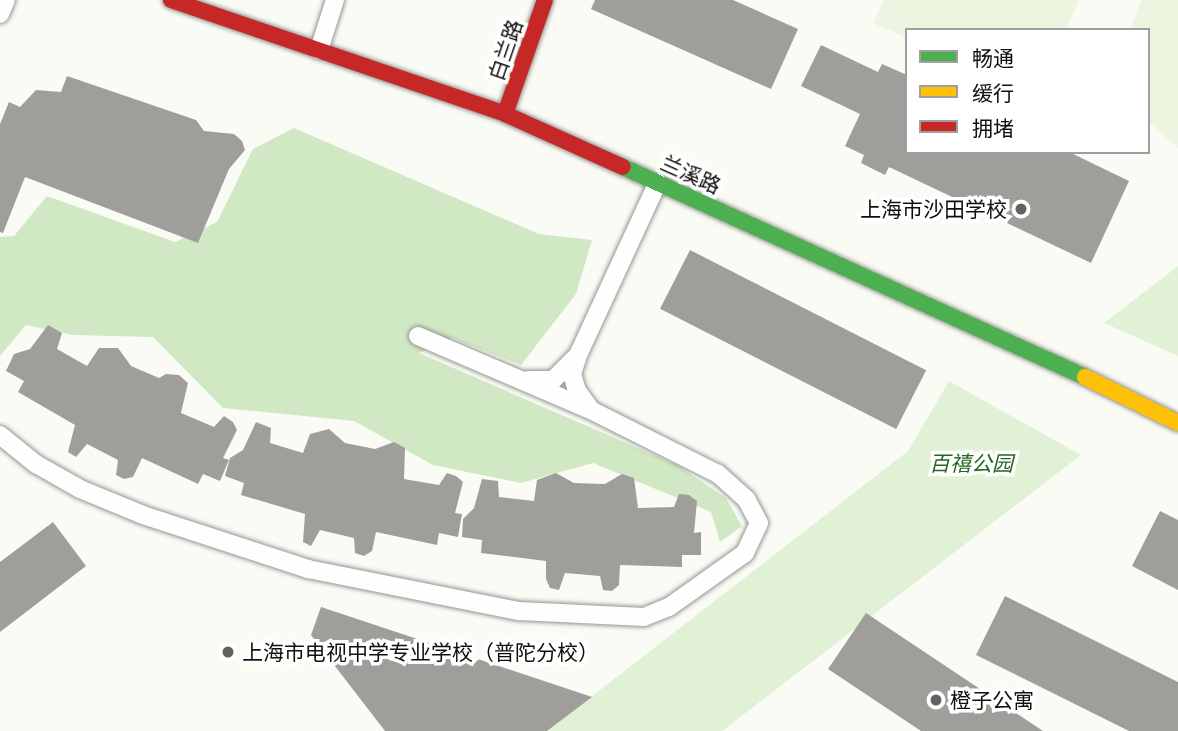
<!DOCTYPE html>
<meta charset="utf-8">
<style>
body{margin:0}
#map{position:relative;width:1178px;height:731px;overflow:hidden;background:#fbfbf5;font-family:"IBM Plex Serif","Noto Sans SC",serif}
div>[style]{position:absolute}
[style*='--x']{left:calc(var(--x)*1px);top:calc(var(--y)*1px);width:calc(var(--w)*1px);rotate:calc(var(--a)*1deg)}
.green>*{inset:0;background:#e1f1d6}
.forest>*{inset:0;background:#d1e8c4}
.pitch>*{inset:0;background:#ecf5e0}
.building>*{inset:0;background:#9f9e9a;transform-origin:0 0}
.roads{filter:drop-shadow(0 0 2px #959593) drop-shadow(0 0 2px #959593)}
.lane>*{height:18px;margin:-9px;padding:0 9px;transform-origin:9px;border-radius:9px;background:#fefefe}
.fast>*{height:16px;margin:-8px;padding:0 8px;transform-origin:8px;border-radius:8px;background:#4caf50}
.slow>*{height:16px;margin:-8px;padding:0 8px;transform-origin:8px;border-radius:8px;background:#ffc107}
.jam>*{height:16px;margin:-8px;padding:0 8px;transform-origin:8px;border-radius:8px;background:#c62828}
.dots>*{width:19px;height:19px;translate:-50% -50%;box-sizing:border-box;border:4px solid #fff;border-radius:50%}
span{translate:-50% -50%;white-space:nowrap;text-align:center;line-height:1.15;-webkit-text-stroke:7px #fff;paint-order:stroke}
.street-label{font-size:21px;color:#0f0f0f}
.poi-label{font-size:21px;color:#0f0f0f}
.right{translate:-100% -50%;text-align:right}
.left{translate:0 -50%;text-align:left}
.park-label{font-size:21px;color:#256521;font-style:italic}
.legend{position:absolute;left:905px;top:28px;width:245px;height:126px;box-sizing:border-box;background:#fff;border:2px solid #9f9f9f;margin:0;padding:9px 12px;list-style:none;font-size:21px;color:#0f0f0f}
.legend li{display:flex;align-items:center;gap:14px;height:35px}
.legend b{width:35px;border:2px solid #9f9f9f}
</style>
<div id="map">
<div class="green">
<i style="clip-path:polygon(1178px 266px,1178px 356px,1104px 323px)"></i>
<i style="clip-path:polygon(949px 381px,1081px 455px,722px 731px,547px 731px,908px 451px)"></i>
</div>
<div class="forest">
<i style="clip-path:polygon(294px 128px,539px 234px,592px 240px,576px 294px,521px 365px,452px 338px,419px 353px,677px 465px,726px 498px,742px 526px,720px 542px,711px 512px,593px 463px,521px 483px,433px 465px,354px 421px,223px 408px,153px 337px,73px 335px,26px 325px,0 356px,0 237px,14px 236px,47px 196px,175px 242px,217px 222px,253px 149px)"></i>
</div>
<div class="pitch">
<i style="clip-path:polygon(884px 0,1079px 0,1066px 30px,907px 30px,907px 38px,873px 23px)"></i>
<i style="clip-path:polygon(1141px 0,1178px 0,1178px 148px,1148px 121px,1148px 30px,1130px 30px)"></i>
</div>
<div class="building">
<i style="clip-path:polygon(595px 0,733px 0,798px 29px,771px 89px,591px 9px)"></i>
<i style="clip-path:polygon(821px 45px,878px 72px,882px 64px,907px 75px,907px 152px,1069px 152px,1129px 181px,1091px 263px,889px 167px,885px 175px,861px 163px,864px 155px,845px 146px,860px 114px,801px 86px)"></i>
<i style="clip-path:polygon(67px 76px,196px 120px,204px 131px,234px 134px,242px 141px,245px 150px,229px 169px,198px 243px,25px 177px,3px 233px,0 232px,0 124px,9px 102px,20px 107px,36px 90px,61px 92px)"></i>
<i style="left:690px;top:250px;width:265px;height:66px;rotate:27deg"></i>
<i style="clip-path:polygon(48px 325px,62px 333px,57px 349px,87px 366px,99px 348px,118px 348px,131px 366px,159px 378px,166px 374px,179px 375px,188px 383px,181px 413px,214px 427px,224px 416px,233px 422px,237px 430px,223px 458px,229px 460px,220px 481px,203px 474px,198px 484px,142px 458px,133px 477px,124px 479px,116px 475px,118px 460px,87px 444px,76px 457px,68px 452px,75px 425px,18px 392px,24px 381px,6px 371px,14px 354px,30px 349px)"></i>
<i style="clip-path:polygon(256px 422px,271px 428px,270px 443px,303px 453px,310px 434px,329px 429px,345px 443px,375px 449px,394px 442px,405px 448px,404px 479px,439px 485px,447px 473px,456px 476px,463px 482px,455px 513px,462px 514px,458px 537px,439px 533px,437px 545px,376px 532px,372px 551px,364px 556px,355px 553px,354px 538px,320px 530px,311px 546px,303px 542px,305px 514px,241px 495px,244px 483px,225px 476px,230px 458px,243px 450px)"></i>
<i style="clip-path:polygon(556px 473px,574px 483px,605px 484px,622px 474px,634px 478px,638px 508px,674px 507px,679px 494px,689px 495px,697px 501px,694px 533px,701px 532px,701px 555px,682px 555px,682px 567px,620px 565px,619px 585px,612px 591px,603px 590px,600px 576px,565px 573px,559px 590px,550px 588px,546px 579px,546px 561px,481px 553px,482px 540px,462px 537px,463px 519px,474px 508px,482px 479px,498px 481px,499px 497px,534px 501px,537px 480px)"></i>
<i style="clip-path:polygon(1160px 511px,1178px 520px,1178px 590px,1132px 566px)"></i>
<i style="clip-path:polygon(53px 522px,86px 566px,0 632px,0 562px)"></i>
<i style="clip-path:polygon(1005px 596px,1178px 682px,1178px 731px,1129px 731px,976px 655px)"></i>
<i style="clip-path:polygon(321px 607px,592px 697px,547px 731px,385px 731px,311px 635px)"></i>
<i style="clip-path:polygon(866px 613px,1043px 731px,921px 731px,828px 669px)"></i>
</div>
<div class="roads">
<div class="lane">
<i style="--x:0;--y:14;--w:15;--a:-67"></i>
<i style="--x:319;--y:50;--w:52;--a:-72.3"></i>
<i style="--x:418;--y:336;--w:185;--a:23.2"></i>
<i style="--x:528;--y:380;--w:25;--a:0"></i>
<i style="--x:553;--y:380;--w:31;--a:-45"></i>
<i style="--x:0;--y:435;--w:46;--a:38.9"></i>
<i style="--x:36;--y:464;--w:51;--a:29.6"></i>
<i style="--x:80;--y:489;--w:68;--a:22.4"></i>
<i style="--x:143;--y:515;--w:174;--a:18.1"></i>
<i style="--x:308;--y:569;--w:215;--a:11.3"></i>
<i style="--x:519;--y:611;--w:125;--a:2.7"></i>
<i style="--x:644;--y:617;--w:27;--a:-22"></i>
<i style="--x:669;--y:607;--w:93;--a:-35.4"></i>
<i style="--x:745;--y:553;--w:33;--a:-65"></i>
<i style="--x:759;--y:523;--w:27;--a:-118"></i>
<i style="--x:746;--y:499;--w:38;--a:-138"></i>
<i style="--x:718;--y:474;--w:142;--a:-153.3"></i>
<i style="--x:591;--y:410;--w:24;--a:-126"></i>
<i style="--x:577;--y:391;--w:18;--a:-106"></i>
<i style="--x:572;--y:374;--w:22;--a:-72"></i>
<i style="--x:579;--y:353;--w:188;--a:-65.2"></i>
</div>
<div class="fast">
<i style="--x:623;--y:167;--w:507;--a:24.44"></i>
</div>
<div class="slow">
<i style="--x:1085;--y:377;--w:104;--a:26.3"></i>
</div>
<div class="jam">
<i style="--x:171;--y:0;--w:353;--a:18.8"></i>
<i style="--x:505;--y:114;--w:129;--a:24.2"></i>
<i style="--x:505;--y:114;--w:121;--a:-70.7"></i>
</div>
</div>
<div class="dots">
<i style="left:1021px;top:209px;background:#626260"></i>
<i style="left:228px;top:652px;background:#626260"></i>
<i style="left:936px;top:700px;background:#626260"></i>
</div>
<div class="street-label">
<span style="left:505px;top:50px;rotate:-71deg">白兰路</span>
<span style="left:691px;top:174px;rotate:24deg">兰溪路</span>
</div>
<div class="poi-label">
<span class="right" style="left:1007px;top:209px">上海市沙田学校</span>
<span class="left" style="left:242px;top:652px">上海市电视中学专业学校（普陀分校）</span>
<span class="left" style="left:950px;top:700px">橙子公寓</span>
</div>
<div class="park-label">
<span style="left:971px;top:463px">百禧公园</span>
</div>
<ul class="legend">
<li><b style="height:9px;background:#4caf50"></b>畅通</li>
<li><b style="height:9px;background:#ffc107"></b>缓行</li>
<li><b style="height:9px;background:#c62828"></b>拥堵</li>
</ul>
</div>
